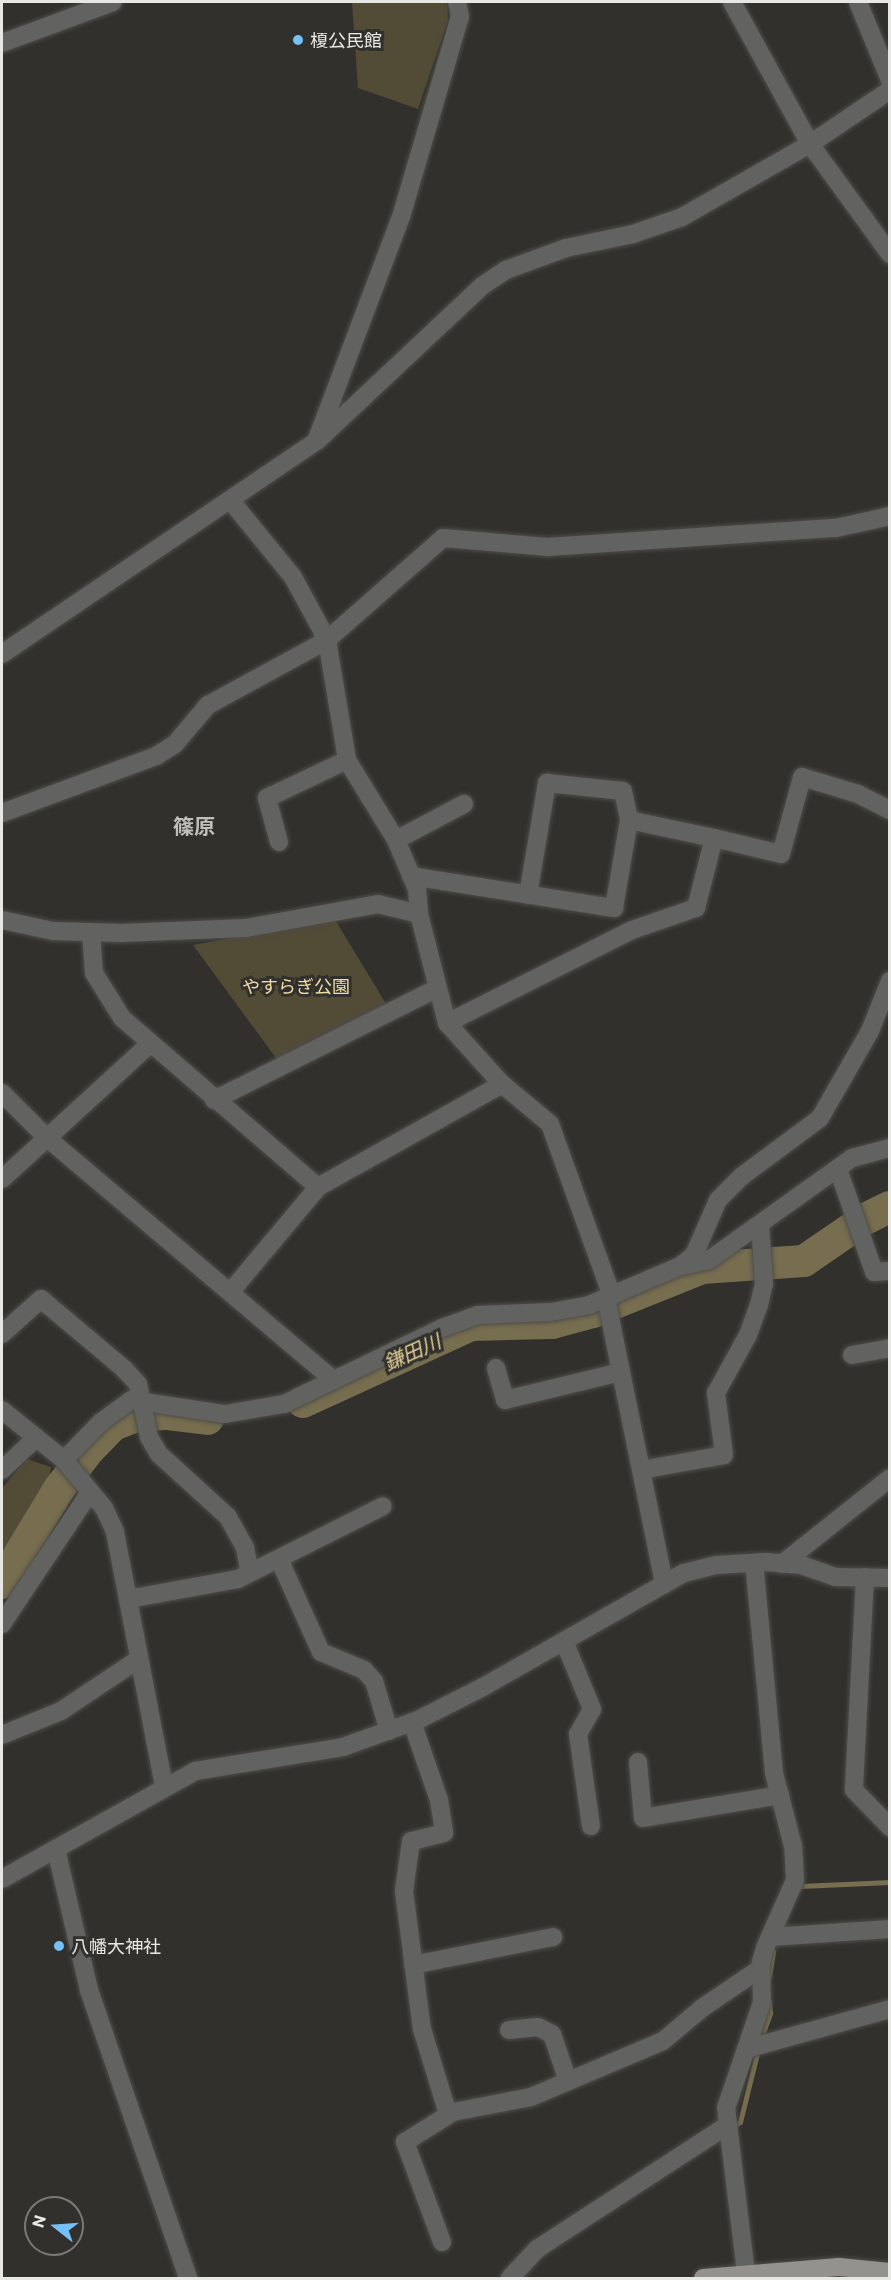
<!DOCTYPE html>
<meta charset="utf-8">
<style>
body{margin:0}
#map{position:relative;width:891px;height:2280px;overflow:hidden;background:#31302c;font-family:Commissioner,"Noto Sans JP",sans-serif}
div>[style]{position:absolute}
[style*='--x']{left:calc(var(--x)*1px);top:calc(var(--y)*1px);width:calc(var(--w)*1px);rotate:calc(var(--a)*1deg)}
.green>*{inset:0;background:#524b36}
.stream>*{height:5px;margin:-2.5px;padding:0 2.5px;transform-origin:2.5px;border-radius:2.5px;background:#776d4f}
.river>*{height:32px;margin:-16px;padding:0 16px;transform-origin:16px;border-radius:16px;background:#776d4f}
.roads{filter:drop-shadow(0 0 2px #4e4d49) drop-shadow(0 0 2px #4e4d49)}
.minor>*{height:18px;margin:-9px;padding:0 9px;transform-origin:9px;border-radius:9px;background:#626260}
.major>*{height:18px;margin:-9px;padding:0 9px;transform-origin:9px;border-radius:9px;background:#93928e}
.dots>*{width:16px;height:16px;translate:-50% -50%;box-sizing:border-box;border:3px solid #31302c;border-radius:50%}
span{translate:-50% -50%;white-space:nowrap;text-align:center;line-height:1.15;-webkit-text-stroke:6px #31302c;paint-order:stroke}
.poi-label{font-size:18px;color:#e7e7e4}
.left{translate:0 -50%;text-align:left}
.park-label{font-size:18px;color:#f1dda5}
.water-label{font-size:20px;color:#e2cf97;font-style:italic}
.quarter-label{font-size:21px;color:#c0beba;font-weight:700}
.frame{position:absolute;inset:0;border:3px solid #e7e7e4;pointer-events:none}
.north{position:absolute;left:24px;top:2196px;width:60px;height:60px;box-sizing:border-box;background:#31302c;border:2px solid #7a7976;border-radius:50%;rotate:287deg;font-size:16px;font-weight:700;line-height:24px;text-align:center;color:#e7e7e4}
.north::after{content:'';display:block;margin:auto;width:21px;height:27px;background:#75c0f6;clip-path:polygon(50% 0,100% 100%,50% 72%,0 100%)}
</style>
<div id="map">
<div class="green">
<i style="clip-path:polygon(352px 2px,447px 2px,448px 20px,418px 109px,358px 88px)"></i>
<i style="clip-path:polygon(334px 918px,388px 1007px,279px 1062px,193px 945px)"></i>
<i style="clip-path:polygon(27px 1459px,51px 1467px,48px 1490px,2px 1558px,2px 1488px)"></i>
</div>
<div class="stream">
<i style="--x:798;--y:1889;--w:4;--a:-56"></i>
<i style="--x:800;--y:1886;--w:90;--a:-2.5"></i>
<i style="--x:769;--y:1977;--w:26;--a:-81"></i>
<i style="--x:760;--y:2041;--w:30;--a:-70"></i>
<i style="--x:770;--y:2013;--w:12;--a:-95"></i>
<i style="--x:731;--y:2127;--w:10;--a:-29"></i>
<i style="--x:740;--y:2122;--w:74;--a:-76"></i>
</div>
<div class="river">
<i style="--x:303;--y:1402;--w:185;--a:-24.6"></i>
<i style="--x:471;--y:1325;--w:81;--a:-1.4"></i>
<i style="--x:552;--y:1323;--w:42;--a:-15"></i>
<i style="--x:593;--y:1312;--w:118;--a:-22"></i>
<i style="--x:702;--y:1268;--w:102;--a:-3.9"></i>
<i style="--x:804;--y:1261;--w:74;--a:-34.5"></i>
<i style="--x:865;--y:1219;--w:28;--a:-26"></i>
<i style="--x:2;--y:1583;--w:110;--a:-58.8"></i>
<i style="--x:59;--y:1489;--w:48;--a:-52.7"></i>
<i style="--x:88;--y:1451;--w:36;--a:-46"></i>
<i style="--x:113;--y:1425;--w:25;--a:-21"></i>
<i style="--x:136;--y:1416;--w:32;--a:-4"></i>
<i style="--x:168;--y:1414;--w:40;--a:7.1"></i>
</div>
<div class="roads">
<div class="minor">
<i style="--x:732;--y:2;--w:162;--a:61.2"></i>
<i style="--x:810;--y:144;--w:136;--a:54"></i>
<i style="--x:858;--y:2;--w:84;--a:67.7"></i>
<i style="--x:2;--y:43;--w:118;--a:-20.3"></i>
<i style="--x:317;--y:439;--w:237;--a:-69.3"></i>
<i style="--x:401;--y:217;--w:209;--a:-73.6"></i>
<i style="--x:460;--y:16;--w:14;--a:-102"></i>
<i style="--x:231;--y:501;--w:98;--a:50.8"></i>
<i style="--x:293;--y:577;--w:72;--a:61.6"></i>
<i style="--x:327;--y:640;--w:122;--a:80.5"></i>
<i style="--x:347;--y:760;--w:94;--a:58.5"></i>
<i style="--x:396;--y:840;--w:53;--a:66.8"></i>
<i style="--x:417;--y:889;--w:25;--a:85"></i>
<i style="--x:2;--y:654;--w:380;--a:-34.1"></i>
<i style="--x:317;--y:441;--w:226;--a:-43.2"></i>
<i style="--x:482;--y:286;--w:29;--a:-34"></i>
<i style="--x:506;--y:270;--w:64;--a:-20.1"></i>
<i style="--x:566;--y:248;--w:68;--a:-11.8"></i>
<i style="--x:633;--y:234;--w:52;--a:-19.1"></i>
<i style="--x:682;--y:217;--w:147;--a:-29.7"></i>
<i style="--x:810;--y:144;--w:97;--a:-34"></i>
<i style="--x:2;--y:813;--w:164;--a:-20.3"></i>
<i style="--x:156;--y:756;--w:22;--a:-32"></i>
<i style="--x:175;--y:744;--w:51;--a:-49.8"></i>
<i style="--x:208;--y:705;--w:136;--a:-28.6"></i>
<i style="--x:327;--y:640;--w:154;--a:-41.3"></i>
<i style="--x:443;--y:538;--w:104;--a:4.9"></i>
<i style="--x:547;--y:547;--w:290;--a:-3.8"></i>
<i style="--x:836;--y:528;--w:55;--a:-12.5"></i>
<i style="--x:396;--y:840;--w:77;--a:-27.9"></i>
<i style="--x:279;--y:842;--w:46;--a:-105.3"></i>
<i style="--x:267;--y:798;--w:89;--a:-25.4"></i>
<i style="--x:411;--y:876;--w:206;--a:9"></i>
<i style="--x:614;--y:908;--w:89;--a:-80.3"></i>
<i style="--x:629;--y:820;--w:87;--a:12"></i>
<i style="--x:528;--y:895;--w:114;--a:-80.4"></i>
<i style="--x:547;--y:783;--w:76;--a:6"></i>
<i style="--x:623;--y:791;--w:30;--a:78"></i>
<i style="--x:2;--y:920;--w:52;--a:12.2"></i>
<i style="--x:53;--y:931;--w:68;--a:1.7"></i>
<i style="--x:121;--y:933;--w:125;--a:-2.3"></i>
<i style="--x:246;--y:928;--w:134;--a:-10.3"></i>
<i style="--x:378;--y:904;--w:42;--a:13.7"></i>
<i style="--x:419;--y:914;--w:113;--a:75.6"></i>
<i style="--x:447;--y:1023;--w:82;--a:48"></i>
<i style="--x:502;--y:1084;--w:62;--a:39.8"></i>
<i style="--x:550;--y:1124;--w:183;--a:70.2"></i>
<i style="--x:91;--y:932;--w:41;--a:85.8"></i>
<i style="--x:94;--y:973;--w:53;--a:58.1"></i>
<i style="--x:122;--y:1018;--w:259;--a:40.8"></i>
<i style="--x:447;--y:1023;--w:207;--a:-26.7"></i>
<i style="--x:632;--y:930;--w:68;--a:-19"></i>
<i style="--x:696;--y:908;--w:72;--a:-75.6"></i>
<i style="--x:714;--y:838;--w:69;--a:13.4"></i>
<i style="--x:781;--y:854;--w:80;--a:-74.7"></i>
<i style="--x:802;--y:777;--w:59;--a:16.9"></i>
<i style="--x:858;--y:794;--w:36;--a:27"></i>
<i style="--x:2;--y:1093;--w:62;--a:45"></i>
<i style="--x:46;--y:1137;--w:377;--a:40.2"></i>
<i style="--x:214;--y:1100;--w:248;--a:-26.6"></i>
<i style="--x:838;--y:1169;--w:109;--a:70.7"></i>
<i style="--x:874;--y:1272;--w:16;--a:-4"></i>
<i style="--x:2;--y:1179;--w:199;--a:-42.4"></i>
<i style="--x:682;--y:1266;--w:28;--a:-13"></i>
<i style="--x:709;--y:1260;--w:176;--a:-35.5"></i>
<i style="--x:852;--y:1158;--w:39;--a:-15"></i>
<i style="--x:232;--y:1290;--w:134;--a:-50.1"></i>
<i style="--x:318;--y:1187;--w:211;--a:-29.2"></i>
<i style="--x:606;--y:1298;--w:292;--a:78.5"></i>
<i style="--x:2;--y:1334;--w:52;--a:-41.9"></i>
<i style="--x:41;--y:1299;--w:109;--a:40.1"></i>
<i style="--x:124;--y:1369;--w:21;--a:47"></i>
<i style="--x:138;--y:1384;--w:54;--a:78.3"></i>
<i style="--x:149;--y:1437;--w:20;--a:60"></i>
<i style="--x:159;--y:1454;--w:93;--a:42.4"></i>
<i style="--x:228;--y:1517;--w:35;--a:61"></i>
<i style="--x:245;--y:1548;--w:25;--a:79"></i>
<i style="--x:852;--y:1355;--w:39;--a:-10"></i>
<i style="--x:496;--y:1368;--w:33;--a:74"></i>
<i style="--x:505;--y:1400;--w:119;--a:-13.6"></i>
<i style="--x:2;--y:1410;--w:80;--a:38.9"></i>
<i style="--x:64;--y:1460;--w:62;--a:50.2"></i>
<i style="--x:104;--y:1508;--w:26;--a:65"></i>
<i style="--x:115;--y:1532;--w:259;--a:79.1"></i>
<i style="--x:64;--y:1460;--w:53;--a:-45.8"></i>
<i style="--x:101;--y:1422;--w:37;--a:-36"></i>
<i style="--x:131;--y:1400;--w:95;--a:8.5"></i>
<i style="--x:225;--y:1414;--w:60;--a:-9.6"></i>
<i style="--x:284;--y:1404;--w:175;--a:-25.7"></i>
<i style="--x:442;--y:1328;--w:38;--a:-20"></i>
<i style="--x:478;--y:1315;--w:73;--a:-2.4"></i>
<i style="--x:551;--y:1312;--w:39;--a:-10"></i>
<i style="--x:589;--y:1305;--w:99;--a:-23.2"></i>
<i style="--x:680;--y:1266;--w:18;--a:-38"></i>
<i style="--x:694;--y:1255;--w:60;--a:-66.4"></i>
<i style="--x:718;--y:1200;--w:34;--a:-45"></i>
<i style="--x:742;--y:1176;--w:97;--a:-36.6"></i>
<i style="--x:820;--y:1118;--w:100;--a:-60.1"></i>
<i style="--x:870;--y:1031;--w:54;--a:-68.2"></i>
<i style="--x:2;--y:1470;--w:47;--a:-43.3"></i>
<i style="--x:641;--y:1470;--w:84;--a:-10.2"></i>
<i style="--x:724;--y:1455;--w:63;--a:-97.4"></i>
<i style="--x:716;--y:1393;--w:66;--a:-61.1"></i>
<i style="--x:748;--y:1335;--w:32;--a:-70"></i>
<i style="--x:759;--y:1305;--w:22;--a:-77"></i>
<i style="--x:764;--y:1284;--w:60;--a:-93.8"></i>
<i style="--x:279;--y:1559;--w:102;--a:65.7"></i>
<i style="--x:321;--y:1652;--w:47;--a:22.7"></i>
<i style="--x:364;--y:1670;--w:15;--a:48"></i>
<i style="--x:374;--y:1681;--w:52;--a:73.3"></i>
<i style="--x:782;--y:1564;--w:138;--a:-38.5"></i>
<i style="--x:865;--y:1577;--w:213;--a:93"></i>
<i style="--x:854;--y:1790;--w:52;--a:45.8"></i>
<i style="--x:128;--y:1599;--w:112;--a:-10.3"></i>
<i style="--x:238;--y:1579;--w:162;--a:-26.7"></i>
<i style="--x:2;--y:1624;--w:159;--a:-56.3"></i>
<i style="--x:564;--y:1641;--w:74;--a:67.6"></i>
<i style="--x:592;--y:1709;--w:29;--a:119"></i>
<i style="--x:578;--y:1734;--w:93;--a:82"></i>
<i style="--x:412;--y:1722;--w:83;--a:70.9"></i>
<i style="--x:439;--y:1800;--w:33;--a:81"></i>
<i style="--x:444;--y:1833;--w:34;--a:166"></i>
<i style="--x:411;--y:1841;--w:50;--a:98"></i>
<i style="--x:404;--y:1891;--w:139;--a:82.6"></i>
<i style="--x:422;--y:2029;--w:89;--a:73"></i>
<i style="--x:2;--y:1735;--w:64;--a:-22.1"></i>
<i style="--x:61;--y:1711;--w:94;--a:-33.7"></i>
<i style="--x:638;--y:1762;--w:56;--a:84.9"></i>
<i style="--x:643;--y:1818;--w:139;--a:-9.5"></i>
<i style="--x:56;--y:1849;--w:145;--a:76.8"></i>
<i style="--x:89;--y:1990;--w:305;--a:71"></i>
<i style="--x:2;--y:1879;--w:221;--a:-29.2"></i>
<i style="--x:195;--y:1771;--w:150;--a:-9.2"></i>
<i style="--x:343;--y:1747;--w:80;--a:-19.8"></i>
<i style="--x:418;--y:1720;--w:73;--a:-26.9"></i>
<i style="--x:483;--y:1687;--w:231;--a:-29.6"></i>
<i style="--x:684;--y:1573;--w:34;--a:-14"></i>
<i style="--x:717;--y:1565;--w:49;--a:-3.5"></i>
<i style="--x:766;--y:1562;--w:35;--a:5"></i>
<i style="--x:801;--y:1565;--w:36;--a:19"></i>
<i style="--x:835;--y:1577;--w:55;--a:1"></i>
<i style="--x:770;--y:1937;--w:120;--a:-3.8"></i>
<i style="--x:413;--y:1965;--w:143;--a:-11.3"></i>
<i style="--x:509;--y:2030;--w:29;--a:-6"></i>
<i style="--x:538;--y:2027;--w:16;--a:27"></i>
<i style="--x:552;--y:2034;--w:50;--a:71.2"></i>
<i style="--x:746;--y:2049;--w:149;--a:-15.5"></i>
<i style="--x:442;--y:2242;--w:107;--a:-110.3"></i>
<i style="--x:405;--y:2142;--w:57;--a:-32"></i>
<i style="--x:453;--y:2112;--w:79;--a:-10.9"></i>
<i style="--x:531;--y:2097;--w:143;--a:-23"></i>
<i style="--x:663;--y:2041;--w:51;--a:-40.2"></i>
<i style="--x:702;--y:2008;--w:71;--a:-34.1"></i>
<i style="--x:746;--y:2273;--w:166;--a:-96.9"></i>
<i style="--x:726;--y:2108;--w:112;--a:-71.2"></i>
<i style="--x:762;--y:2002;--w:40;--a:-91.4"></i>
<i style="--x:761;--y:1962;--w:15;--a:-74"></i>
<i style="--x:765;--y:1948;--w:74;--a:-66.2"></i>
<i style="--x:795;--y:1880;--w:34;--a:-93"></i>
<i style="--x:793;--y:1846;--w:75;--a:-104.6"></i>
<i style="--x:774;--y:1773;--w:211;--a:-95.4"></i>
<i style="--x:510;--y:2278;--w:40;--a:-47"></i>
<i style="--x:537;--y:2249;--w:228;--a:-33"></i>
</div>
<div class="major">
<i style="--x:703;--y:2278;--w:136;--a:-4.6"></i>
<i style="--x:839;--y:2267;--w:51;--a:5.6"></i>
</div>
</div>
<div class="dots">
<i style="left:298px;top:40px;background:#75c0f6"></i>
<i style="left:59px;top:1946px;background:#75c0f6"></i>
</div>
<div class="poi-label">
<span class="left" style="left:310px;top:40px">榎公民館</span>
<span class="left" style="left:71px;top:1946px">八幡大神社</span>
</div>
<div class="park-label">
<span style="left:296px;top:986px">やすらぎ公園</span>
</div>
<div class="water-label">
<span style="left:412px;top:1352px;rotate:-24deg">鎌田川</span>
</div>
<div class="quarter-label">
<span style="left:194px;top:826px">篠原</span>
</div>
<div class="frame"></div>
<div class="north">N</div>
</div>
